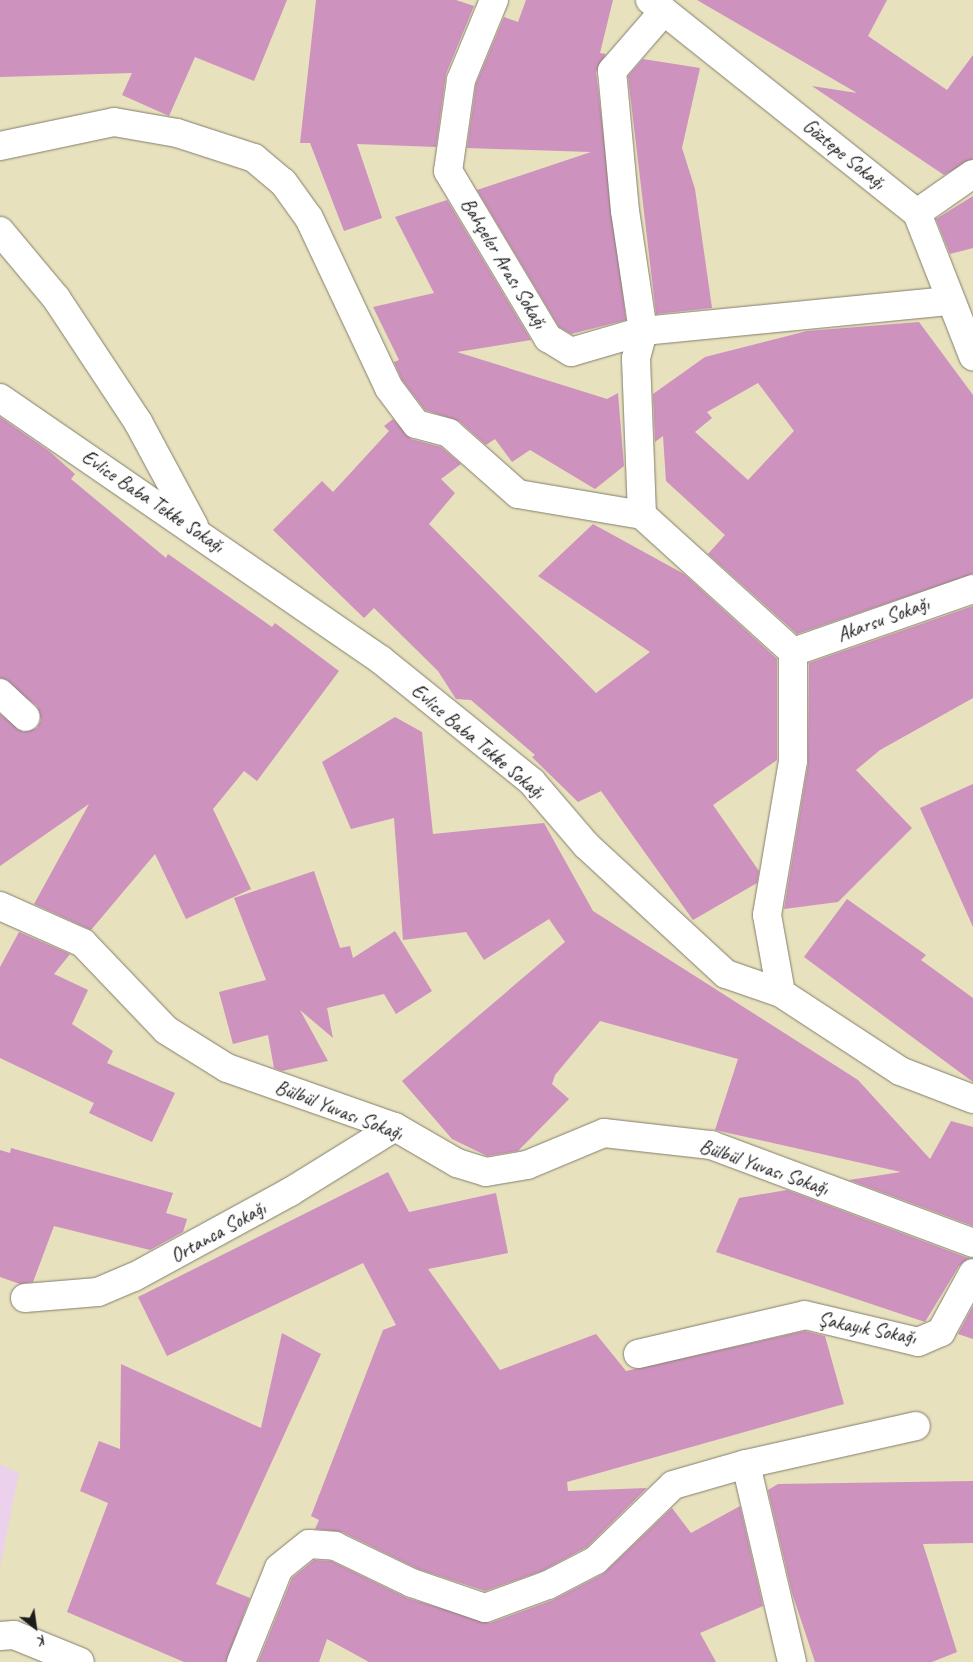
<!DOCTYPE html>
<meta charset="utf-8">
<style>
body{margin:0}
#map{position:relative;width:973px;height:1662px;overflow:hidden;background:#e7e1bd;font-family:Caveat,sans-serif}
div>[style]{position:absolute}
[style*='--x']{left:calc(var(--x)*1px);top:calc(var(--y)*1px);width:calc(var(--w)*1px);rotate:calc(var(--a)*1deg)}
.built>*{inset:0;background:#ebd1eb}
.building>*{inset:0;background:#cd92bd}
.roads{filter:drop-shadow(0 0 1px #827e6c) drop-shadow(0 0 1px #827e6c)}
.minor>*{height:28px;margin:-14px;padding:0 14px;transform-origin:14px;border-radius:14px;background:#fff}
span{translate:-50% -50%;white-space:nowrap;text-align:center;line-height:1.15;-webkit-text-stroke:4.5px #fff;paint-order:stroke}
.street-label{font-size:20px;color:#1c1c1c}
.north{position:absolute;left:10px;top:1602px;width:50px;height:50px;-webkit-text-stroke:4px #fff;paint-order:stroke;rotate:150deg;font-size:14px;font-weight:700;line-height:20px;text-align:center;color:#1c1c1c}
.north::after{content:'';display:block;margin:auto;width:18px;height:22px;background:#1c1c1c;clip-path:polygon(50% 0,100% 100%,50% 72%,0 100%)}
</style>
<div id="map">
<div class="built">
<i style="clip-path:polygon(0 1464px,19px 1473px,0 1567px)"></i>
</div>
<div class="building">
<i style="clip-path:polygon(0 0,287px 0,254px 81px,195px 57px,169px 116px,122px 95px,132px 73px,0 77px)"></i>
<i style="clip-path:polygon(316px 0,456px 0,474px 6px,446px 74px,436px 147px,357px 144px,382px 218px,344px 231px,310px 143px,300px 143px)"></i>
<i style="clip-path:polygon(526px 0,613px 0,600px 53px,606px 54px,596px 72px,626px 320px,571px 334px,559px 327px,477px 190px,591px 152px,467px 148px,476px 84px,504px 17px,518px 22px)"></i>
<i style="clip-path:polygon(697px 0,887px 0,868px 36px,947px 90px,973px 55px,973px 159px,944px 175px,812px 86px,857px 93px)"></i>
<i style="clip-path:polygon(643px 59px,700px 68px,682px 148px,695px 189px,712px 308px,656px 314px,628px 76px)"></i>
<i style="clip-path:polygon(973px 196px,973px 248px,950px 254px,936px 219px)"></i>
<i style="clip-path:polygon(447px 200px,531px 340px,457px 352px,607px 399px,618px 393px,624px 466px,595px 489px,530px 450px,512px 462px,495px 439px,486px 445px,459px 421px,425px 410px,402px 380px,394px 362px,399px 360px,373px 307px,434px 293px,395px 217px)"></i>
<i style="clip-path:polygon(evenodd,919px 322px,973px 395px,973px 574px,797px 634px,708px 554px,725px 535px,666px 481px,663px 436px,655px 442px,653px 394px,705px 357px,807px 331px,919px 322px,758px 383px,794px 431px,748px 480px,695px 432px,712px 418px,707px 412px,758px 383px)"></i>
<i style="clip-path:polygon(0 417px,49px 451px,75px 474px,71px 479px,166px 558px,168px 554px,272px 627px,275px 623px,339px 671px,257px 781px,244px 771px,213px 809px,251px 889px,186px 919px,155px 854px,91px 930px,34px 904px,89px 804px,0 866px,0 714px,23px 732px,37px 728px,41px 720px,37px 706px,0 678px)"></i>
<i style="clip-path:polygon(393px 419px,411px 439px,441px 447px,461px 464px,441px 479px,455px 493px,429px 524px,596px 693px,650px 652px,538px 576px,593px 524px,684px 574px,777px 659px,777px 760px,713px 805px,759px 871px,757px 883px,693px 920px,601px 791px,578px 802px,532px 757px,535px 755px,471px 700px,456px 699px,438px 671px,374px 608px,364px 618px,273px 530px,322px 481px,333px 492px,389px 431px,384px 426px)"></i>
<i style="clip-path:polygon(973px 606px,973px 698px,880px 750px,856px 770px,912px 828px,838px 902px,784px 909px,808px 764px,809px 663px)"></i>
<i style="clip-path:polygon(395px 717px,422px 732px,433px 834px,544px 823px,593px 911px,858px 1080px,930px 1159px,951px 1121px,973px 1127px,973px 1226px,849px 1180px,901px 1172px,715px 1130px,738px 1059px,600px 1021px,555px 1075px,552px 1084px,569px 1099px,518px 1151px,487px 1156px,452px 1139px,402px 1081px,565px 942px,549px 919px,484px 960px,466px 932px,403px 940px,394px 818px,351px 829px,322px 762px)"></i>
<i style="clip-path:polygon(973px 784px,973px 927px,920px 808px)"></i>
<i style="clip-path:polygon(314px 871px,340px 948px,350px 946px,353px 958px,395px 931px,432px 991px,396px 1014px,384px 994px,327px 1008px,333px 1038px,300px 1010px,328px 1061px,282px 1071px,274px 1068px,268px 1035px,233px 1044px,219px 992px,266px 980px,234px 898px)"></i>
<i style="clip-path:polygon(847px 899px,926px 955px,921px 960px,973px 998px,973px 1082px,804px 957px)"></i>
<i style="clip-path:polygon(19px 932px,70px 954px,54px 974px,88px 990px,72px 1024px,113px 1051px,107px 1063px,175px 1093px,152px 1142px,89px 1113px,94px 1103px,0 1058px,0 967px)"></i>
<i style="clip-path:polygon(11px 1148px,173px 1193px,166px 1213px,187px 1219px,183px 1232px,150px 1250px,54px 1226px,33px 1282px,20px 1284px,0 1277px,0 1150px,10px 1153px)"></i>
<i style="clip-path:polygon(388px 1172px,409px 1212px,496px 1193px,508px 1253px,428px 1269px,500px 1370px,596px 1334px,626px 1371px,805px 1331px,825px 1336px,844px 1404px,567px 1482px,568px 1491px,647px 1488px,587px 1547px,542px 1571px,485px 1591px,418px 1569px,342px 1532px,315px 1529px,319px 1520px,311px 1516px,383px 1330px,396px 1325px,363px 1263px,167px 1356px,138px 1297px)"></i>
<i style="clip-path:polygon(787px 1190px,968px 1258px,970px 1258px,959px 1266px,925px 1322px,716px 1252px,739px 1198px)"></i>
<i style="clip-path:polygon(973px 1306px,973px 1339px,958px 1334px)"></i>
<i style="clip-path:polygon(282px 1333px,321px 1354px,216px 1584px,250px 1598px,226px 1662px,184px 1662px,67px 1612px,108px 1503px,80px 1491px,99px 1441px,120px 1449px,121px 1364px,261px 1428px)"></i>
<i style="clip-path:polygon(973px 1481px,973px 1543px,923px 1544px,957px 1652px,932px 1662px,815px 1662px,792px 1593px,768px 1490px,778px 1484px)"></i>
<i style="clip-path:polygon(740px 1506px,763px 1606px,700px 1633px,716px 1662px,369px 1662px,327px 1639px,319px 1662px,258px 1662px,292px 1578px,314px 1560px,331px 1561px,407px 1598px,490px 1623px,553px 1600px,603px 1574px,672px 1508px,691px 1533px)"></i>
</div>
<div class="roads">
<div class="minor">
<i style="--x:494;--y:0;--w:87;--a:112.4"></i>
<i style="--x:461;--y:80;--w:92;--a:98.1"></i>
<i style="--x:448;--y:171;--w:195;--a:59.1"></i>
<i style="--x:548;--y:338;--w:27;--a:31"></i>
<i style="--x:571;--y:352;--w:75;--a:-16.3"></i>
<i style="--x:643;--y:331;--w:307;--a:-5.6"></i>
<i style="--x:650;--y:0;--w:342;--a:38.6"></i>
<i style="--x:917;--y:213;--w:154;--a:68.6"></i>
<i style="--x:0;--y:146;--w:116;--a:-11.9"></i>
<i style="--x:114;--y:122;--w:64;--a:9.9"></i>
<i style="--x:177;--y:133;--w:81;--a:18"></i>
<i style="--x:254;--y:158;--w:38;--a:40"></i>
<i style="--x:283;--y:182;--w:44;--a:54.2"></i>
<i style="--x:309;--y:218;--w:188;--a:64.8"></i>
<i style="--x:389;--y:388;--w:45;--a:53.1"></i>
<i style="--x:416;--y:424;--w:34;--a:15"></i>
<i style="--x:449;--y:433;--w:92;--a:41.5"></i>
<i style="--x:518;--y:494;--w:126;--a:9.6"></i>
<i style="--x:642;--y:515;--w:204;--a:42.2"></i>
<i style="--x:793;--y:652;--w:109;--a:90"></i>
<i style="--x:793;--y:761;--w:156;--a:99.6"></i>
<i style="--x:767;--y:915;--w:79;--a:79.8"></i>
<i style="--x:917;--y:213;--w:68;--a:-34.9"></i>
<i style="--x:0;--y:231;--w:87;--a:50.1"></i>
<i style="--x:56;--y:298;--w:149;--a:56.5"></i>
<i style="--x:138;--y:422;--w:118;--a:61.7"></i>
<i style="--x:0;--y:398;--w:462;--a:34.5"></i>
<i style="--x:381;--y:660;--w:194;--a:38.9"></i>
<i style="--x:532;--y:782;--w:83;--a:49.4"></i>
<i style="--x:586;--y:845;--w:190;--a:42.7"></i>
<i style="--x:726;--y:974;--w:58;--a:19.1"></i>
<i style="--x:781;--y:993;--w:142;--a:33.2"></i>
<i style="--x:900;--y:1071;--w:78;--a:21"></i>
<i style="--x:642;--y:515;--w:157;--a:-92.2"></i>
<i style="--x:636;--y:358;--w:28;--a:-75"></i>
<i style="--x:643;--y:331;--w:121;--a:-98.5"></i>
<i style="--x:625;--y:211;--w:141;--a:-95.3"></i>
<i style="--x:612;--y:71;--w:79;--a:-49.1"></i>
<i style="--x:793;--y:652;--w:191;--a:-19.3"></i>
<i style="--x:0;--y:693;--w:35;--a:43"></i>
<i style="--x:0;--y:906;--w:91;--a:24"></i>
<i style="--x:83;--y:943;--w:120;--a:46.3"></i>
<i style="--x:166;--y:1030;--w:72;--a:31.9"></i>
<i style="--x:227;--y:1068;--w:178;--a:19.4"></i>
<i style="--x:395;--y:1127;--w:72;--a:30.1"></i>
<i style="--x:457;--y:1163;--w:30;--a:17"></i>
<i style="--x:486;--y:1172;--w:42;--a:-9.7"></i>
<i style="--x:527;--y:1165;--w:83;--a:-22.6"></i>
<i style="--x:604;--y:1133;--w:108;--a:6.4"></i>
<i style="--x:711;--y:1145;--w:280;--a:20.5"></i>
<i style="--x:25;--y:1298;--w:73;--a:-4.7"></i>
<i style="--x:98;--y:1292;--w:39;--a:-23"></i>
<i style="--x:134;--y:1277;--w:178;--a:-28.6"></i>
<i style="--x:290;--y:1192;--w:123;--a:-31.8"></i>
<i style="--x:638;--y:1354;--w:171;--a:-13.1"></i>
<i style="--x:805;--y:1315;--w:116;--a:13.4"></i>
<i style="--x:918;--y:1342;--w:25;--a:-23"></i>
<i style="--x:941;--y:1332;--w:67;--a:-61.5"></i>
<i style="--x:0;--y:1636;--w:14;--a:-4"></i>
<i style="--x:14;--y:1635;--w:71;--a:22.2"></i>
<i style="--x:241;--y:1662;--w:101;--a:-68"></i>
<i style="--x:279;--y:1568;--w:38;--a:-39"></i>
<i style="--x:309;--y:1544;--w:26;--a:4"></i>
<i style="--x:335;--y:1546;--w:85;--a:25.7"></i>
<i style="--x:412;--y:1583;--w:77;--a:18.9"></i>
<i style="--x:485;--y:1608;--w:67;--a:-20.1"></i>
<i style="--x:548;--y:1585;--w:54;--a:-27.5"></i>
<i style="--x:596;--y:1560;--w:107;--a:-44.2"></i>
<i style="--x:673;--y:1485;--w:76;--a:-16"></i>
<i style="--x:792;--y:1662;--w:203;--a:-103.1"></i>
<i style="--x:746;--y:1464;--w:174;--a:-12.6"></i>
</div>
</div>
<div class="street-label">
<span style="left:844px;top:154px;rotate:39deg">Göztepe Sokağı</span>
<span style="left:504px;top:263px;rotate:59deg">Bahçeler Arası Sokağı</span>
<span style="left:153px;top:501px;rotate:34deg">Evlice Baba Tekke Sokağı</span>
<span style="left:883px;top:619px;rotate:-20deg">Akarsu Sokağı</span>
<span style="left:478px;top:741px;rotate:40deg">Evlice Baba Tekke Sokağı</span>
<span style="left:339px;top:1110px;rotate:21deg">Bülbül Yuvası Sokağı</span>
<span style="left:764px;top:1167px;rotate:19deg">Bülbül Yuvası Sokağı</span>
<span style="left:218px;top:1232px;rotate:-29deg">Ortanca Sokağı</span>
<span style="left:867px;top:1328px;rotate:11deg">Şakayık Sokağı</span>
</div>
<div class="north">K</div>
</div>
